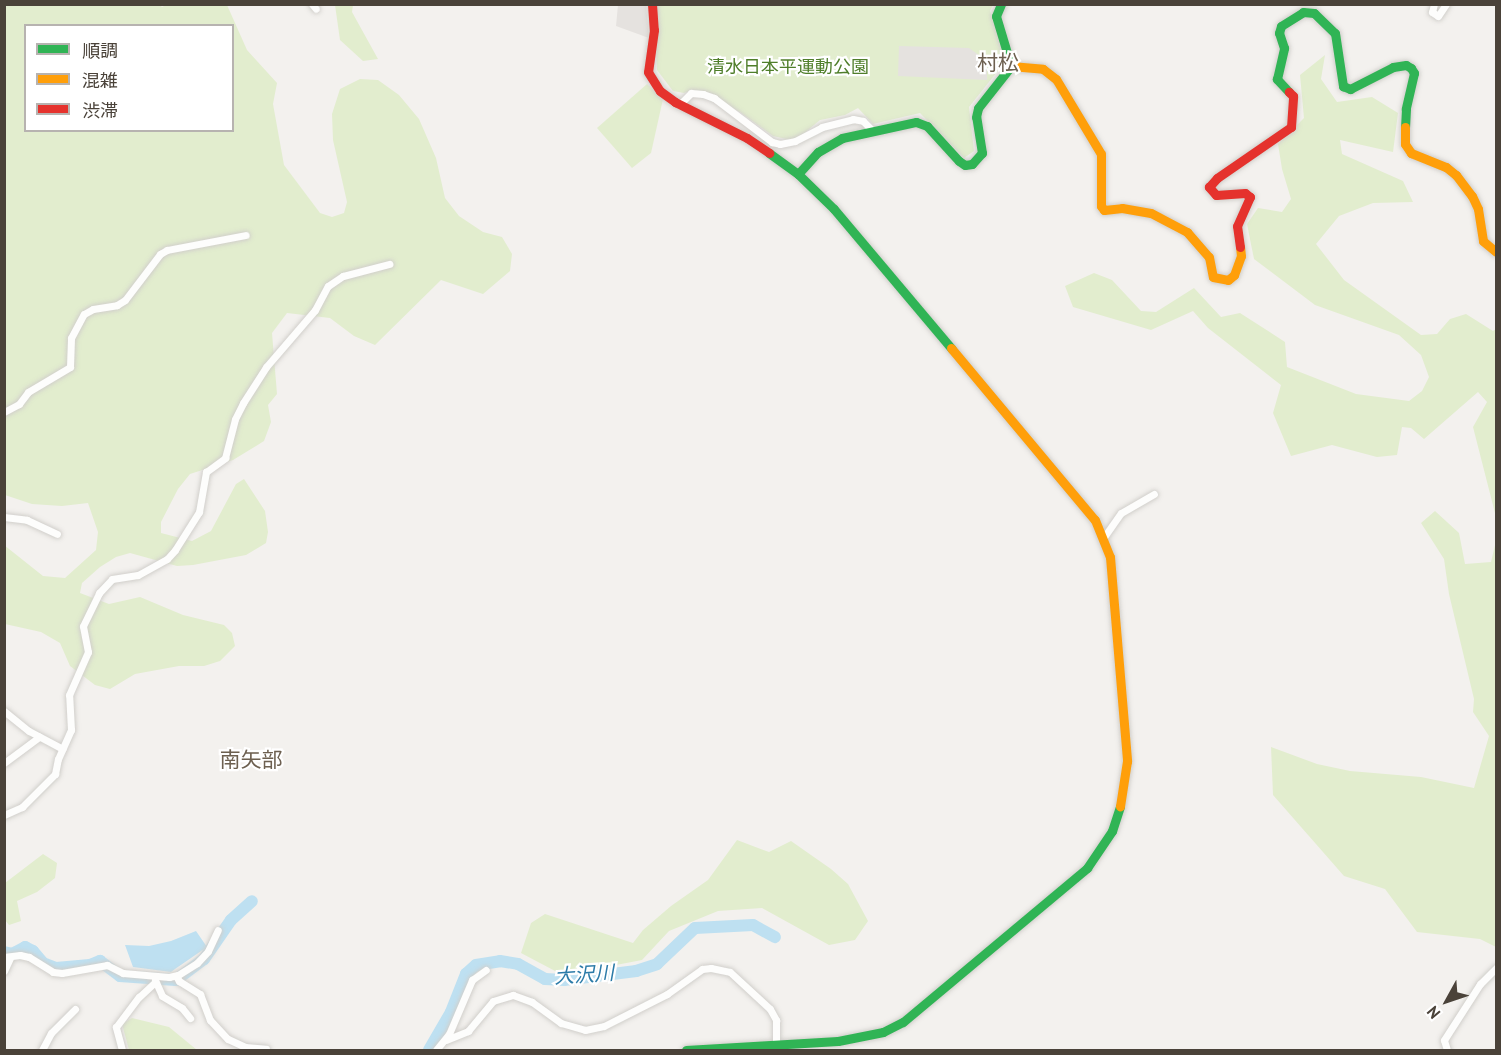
<!DOCTYPE html>
<meta charset="utf-8">
<style>
body{margin:0}
#map{position:relative;width:1501px;height:1055px;overflow:hidden;background:#f3f1ee;font-family:"PT Sans","Noto Sans JP",sans-serif}
div>[style]{position:absolute}
[style*='--x']{left:calc(var(--x)*1px);top:calc(var(--y)*1px);width:calc(var(--w)*1px);rotate:calc(var(--a)*1deg)}
.green>*{inset:0;background:#e2edce}
.parking>*{inset:0;background:#e5e2df}
.water>*{inset:0;background:#bee0f1}
.river>*{height:12px;margin:-6px;padding:0 6px;transform-origin:6px;border-radius:6px;background:#bee0f1}
.roads{filter:drop-shadow(0 0 2px #d1cfcb) drop-shadow(0 0 2px #d1cfcb)}
.street>*{height:7px;margin:-3.5px;padding:0 3.5px;transform-origin:3.5px;border-radius:3.5px;background:#fdfdfc}
.fast>*{height:9px;margin:-4.5px;padding:0 4.5px;transform-origin:4.5px;border-radius:4.5px;background:#30b455}
.slow>*{height:9px;margin:-4.5px;padding:0 4.5px;transform-origin:4.5px;border-radius:4.5px;background:#ff9f0a}
.jam>*{height:9px;margin:-4.5px;padding:0 4.5px;transform-origin:4.5px;border-radius:4.5px;background:#e5322d}
span{translate:-50% -50%;white-space:nowrap;text-align:center;line-height:1.15;-webkit-text-stroke:4.5px #fff;paint-order:stroke}
.park-label{font-size:18px;color:#4f7e2a}
.water-label{font-size:20px;color:#2c7ba8;font-style:italic}
.quarter-label{font-size:21px;color:#6d6050}
.frame{position:absolute;inset:0;border:6px solid #4a4239;pointer-events:none}
.legend{position:absolute;left:24px;top:24px;width:210px;height:108px;box-sizing:border-box;background:#fff;border:2px solid #b7b3b0;margin:0;padding:8px 10px;list-style:none;font-size:18px;color:#4a4239}
.legend li{display:flex;align-items:center;gap:12px;height:30px}
.legend b{width:30px;border:2px solid #b7b3b0}
.north{position:absolute;left:1417px;top:971px;width:60px;height:60px;-webkit-text-stroke:4px #fff;paint-order:stroke;rotate:230deg;font-size:16px;font-weight:700;line-height:24px;text-align:center;color:#4a4239}
.north::after{content:'';display:block;margin:auto;width:21px;height:27px;background:#4a4239;clip-path:polygon(50% 0,100% 100%,50% 72%,0 100%)}
</style>
<div id="map">
<div class="green">
<i style="clip-path:polygon(evenodd,159px 4px,162px 7px,168px 4px,227px 5px,247px 50px,277px 83px,273px 104px,284px 165px,320px 213px,332px 217px,344px 213px,347px 202px,333px 140px,332px 114px,340px 89px,360px 79px,378px 80px,399px 95px,419px 119px,436px 158px,445px 198px,459px 216px,483px 232px,502px 237px,512px 254px,510px 271px,483px 294px,441px 280px,375px 345px,354px 336px,330px 318px,287px 313px,272px 333px,277px 394px,268px 405px,271px 422px,264px 441px,233px 460px,190px 474px,178px 489px,161px 522px,161px 533px,192px 541px,211px 531px,236px 484px,244px 479px,265px 511px,268px 532px,266px 543px,246px 555px,193px 565px,177px 566px,130px 553px,116px 557px,100px 567px,82px 583px,80px 593px,109px 604px,140px 597px,183px 615px,224px 625px,232px 633px,235px 646px,220px 661px,204px 666px,179px 666px,135px 674px,110px 689px,95px 685px,70px 666px,60px 643px,41px 632px,5px 624px,4px 545px,43px 576px,65px 578px,96px 550px,98px 532px,88px 503px,62px 506px,32px 504px,5px 495px,5px 5px,159px 4px,26px 26px,232px 26px,232px 130px,26px 130px,26px 26px)"></i>
<i style="clip-path:polygon(335px 5px,353px 5px,352px 12px,378px 59px,363px 61px,340px 40px)"></i>
<i style="clip-path:polygon(654px 5px,993px 5px,990px 11px,1005px 62px,969px 107px,974px 151px,964px 158px,920px 113px,873px 124px,858px 108px,845px 115px,820px 120px,795px 141px,773px 136px,740px 112px,692px 90px,684px 93px,673px 91px,657px 70px)"></i>
<i style="clip-path:polygon(1325px 55px,1321px 79px,1337px 102px,1372px 97px,1398px 113px,1393px 152px,1340px 140px,1342px 154px,1403px 181px,1413px 202px,1373px 203px,1339px 216px,1316px 244px,1344px 280px,1421px 335px,1437px 334px,1450px 319px,1466px 314px,1493px 331px,1496px 329px,1496px 517px,1473px 427px,1487px 402px,1478px 392px,1424px 439px,1411px 428px,1402px 427px,1397px 455px,1377px 457px,1332px 445px,1291px 456px,1273px 413px,1281px 385px,1208px 328px,1193px 311px,1151px 330px,1073px 307px,1065px 286px,1094px 273px,1112px 280px,1141px 311px,1156px 312px,1194px 288px,1221px 317px,1240px 313px,1285px 342px,1287px 367px,1356px 394px,1409px 401px,1422px 391px,1429px 377px,1421px 355px,1399px 335px,1315px 305px,1254px 259px,1247px 224px,1258px 208px,1282px 212px,1291px 199px,1282px 169px,1278px 144px,1304px 118px,1300px 75px)"></i>
<i style="clip-path:polygon(647px 84px,663px 99px,651px 153px,632px 168px,597px 128px)"></i>
<i style="clip-path:polygon(1435px 511px,1459px 533px,1465px 564px,1491px 562px,1496px 541px,1496px 947px,1480px 939px,1417px 932px,1385px 889px,1344px 876px,1273px 795px,1271px 747px,1317px 764px,1350px 771px,1421px 777px,1474px 788px,1489px 736px,1473px 712px,1474px 699px,1449px 594px,1444px 559px,1421px 523px)"></i>
<i style="clip-path:polygon(737px 840px,769px 852px,791px 841px,831px 869px,848px 884px,868px 921px,855px 940px,829px 945px,762px 908px,718px 911px,669px 931px,642px 960px,595px 969px,557px 972px,521px 953px,531px 923px,545px 914px,633px 943px,643px 930px,671px 906px,708px 880px)"></i>
<i style="clip-path:polygon(43px 854px,57px 863px,55px 878px,37px 892px,17px 901px,21px 921px,9px 925px,5px 920px,5px 883px)"></i>
<i style="clip-path:polygon(132px 1018px,169px 1027px,197px 1050px,129px 1050px,122px 1024px)"></i>
</div>
<div class="parking">
<i style="clip-path:polygon(618px 5px,646px 5px,649px 38px,616px 26px)"></i>
<i style="clip-path:polygon(899px 46px,969px 48px,987px 61px,987px 80px,898px 76px)"></i>
</div>
<div class="water">
<i style="clip-path:polygon(196px 931px,207px 947px,175px 969px,171px 972px,133px 967px,125px 945px,149px 946px,171px 941px)"></i>
</div>
<div class="river">
<i style="--x:4;--y:952;--w:8;--a:14"></i>
<i style="--x:12;--y:954;--w:15;--a:-28"></i>
<i style="--x:25;--y:947;--w:9;--a:27"></i>
<i style="--x:33;--y:951;--w:16;--a:50"></i>
<i style="--x:43;--y:963;--w:14;--a:21"></i>
<i style="--x:56;--y:968;--w:34;--a:-5"></i>
<i style="--x:90;--y:965;--w:11;--a:-22"></i>
<i style="--x:100;--y:961;--w:25;--a:37"></i>
<i style="--x:120;--y:976;--w:56;--a:4.1"></i>
<i style="--x:176;--y:980;--w:35;--a:-37"></i>
<i style="--x:204;--y:959;--w:47;--a:-55.3"></i>
<i style="--x:231;--y:920;--w:28;--a:-42"></i>
<i style="--x:429;--y:1050;--w:44;--a:-59.9"></i>
<i style="--x:451;--y:1012;--w:41;--a:-68.5"></i>
<i style="--x:466;--y:974;--w:13;--a:-42"></i>
<i style="--x:476;--y:965;--w:24;--a:-9"></i>
<i style="--x:500;--y:961;--w:18;--a:9"></i>
<i style="--x:518;--y:964;--w:31;--a:29"></i>
<i style="--x:545;--y:979;--w:19;--a:3"></i>
<i style="--x:564;--y:980;--w:73;--a:-7.1"></i>
<i style="--x:636;--y:971;--w:22;--a:-18"></i>
<i style="--x:657;--y:964;--w:52;--a:-43.5"></i>
<i style="--x:695;--y:928;--w:58;--a:-3"></i>
<i style="--x:753;--y:925;--w:25;--a:29"></i>
</div>
<div class="roads">
<div class="street">
<i style="--x:312;--y:4;--w:6;--a:51"></i>
<i style="--x:1434;--y:4;--w:8;--a:104"></i>
<i style="--x:1432;--y:12;--w:7;--a:34"></i>
<i style="--x:1438;--y:16;--w:14;--a:-56"></i>
<i style="--x:679;--y:105;--w:17;--a:-45"></i>
<i style="--x:691;--y:93;--w:12;--a:5"></i>
<i style="--x:703;--y:94;--w:12;--a:20"></i>
<i style="--x:714;--y:98;--w:73;--a:37.2"></i>
<i style="--x:772;--y:142;--w:8;--a:14"></i>
<i style="--x:780;--y:144;--w:15;--a:-11"></i>
<i style="--x:795;--y:141;--w:30;--a:-27"></i>
<i style="--x:822;--y:127;--w:32;--a:-14"></i>
<i style="--x:853;--y:119;--w:10;--a:11"></i>
<i style="--x:863;--y:121;--w:13;--a:45"></i>
<i style="--x:4;--y:412;--w:17;--a:-28"></i>
<i style="--x:19;--y:404;--w:15;--a:-53"></i>
<i style="--x:28;--y:392;--w:49;--a:-30.8"></i>
<i style="--x:70;--y:367;--w:29;--a:-88"></i>
<i style="--x:71;--y:338;--w:27;--a:-62"></i>
<i style="--x:84;--y:314;--w:10;--a:-29"></i>
<i style="--x:93;--y:309;--w:24;--a:-9"></i>
<i style="--x:117;--y:305;--w:9;--a:-32"></i>
<i style="--x:125;--y:300;--w:58;--a:-52.7"></i>
<i style="--x:160;--y:254;--w:8;--a:-30"></i>
<i style="--x:167;--y:250;--w:80;--a:-10.8"></i>
<i style="--x:4;--y:517;--w:23;--a:7"></i>
<i style="--x:27;--y:520;--w:33;--a:25"></i>
<i style="--x:1104;--y:537;--w:29;--a:-55"></i>
<i style="--x:1121;--y:513;--w:38;--a:-30"></i>
<i style="--x:4;--y:711;--w:32;--a:39"></i>
<i style="--x:29;--y:731;--w:38;--a:28"></i>
<i style="--x:4;--y:763;--w:44;--a:-36.6"></i>
<i style="--x:4;--y:815;--w:20;--a:-24"></i>
<i style="--x:22;--y:807;--w:47;--a:-45"></i>
<i style="--x:55;--y:774;--w:15;--a:-79"></i>
<i style="--x:58;--y:759;--w:32;--a:-66"></i>
<i style="--x:71;--y:730;--w:35;--a:-93"></i>
<i style="--x:69;--y:695;--w:47;--a:-66.2"></i>
<i style="--x:88;--y:652;--w:26;--a:-101"></i>
<i style="--x:83;--y:626;--w:37;--a:-64"></i>
<i style="--x:99;--y:593;--w:19;--a:-47"></i>
<i style="--x:112;--y:579;--w:26;--a:-9"></i>
<i style="--x:138;--y:575;--w:33;--a:-29"></i>
<i style="--x:167;--y:559;--w:12;--a:-48"></i>
<i style="--x:175;--y:550;--w:45;--a:-57.7"></i>
<i style="--x:199;--y:512;--w:41;--a:-80.1"></i>
<i style="--x:206;--y:472;--w:24;--a:-36"></i>
<i style="--x:225;--y:458;--w:40;--a:-75.6"></i>
<i style="--x:235;--y:419;--w:18;--a:-63"></i>
<i style="--x:243;--y:403;--w:43;--a:-57.4"></i>
<i style="--x:266;--y:367;--w:75;--a:-49.3"></i>
<i style="--x:315;--y:310;--w:27;--a:-62"></i>
<i style="--x:328;--y:286;--w:18;--a:-34"></i>
<i style="--x:343;--y:276;--w:48;--a:-14.6"></i>
<i style="--x:4;--y:957;--w:16;--a:-7"></i>
<i style="--x:20;--y:955;--w:9;--a:13"></i>
<i style="--x:29;--y:957;--w:28;--a:32"></i>
<i style="--x:53;--y:972;--w:9;--a:6"></i>
<i style="--x:62;--y:973;--w:46;--a:-10.1"></i>
<i style="--x:107;--y:965;--w:18;--a:27"></i>
<i style="--x:123;--y:973;--w:46;--a:5"></i>
<i style="--x:169;--y:977;--w:9;--a:-13"></i>
<i style="--x:178;--y:975;--w:22;--a:-32"></i>
<i style="--x:197;--y:963;--w:16;--a:-47"></i>
<i style="--x:208;--y:951;--w:23;--a:-65"></i>
<i style="--x:4;--y:971;--w:14;--a:-65"></i>
<i style="--x:176;--y:976;--w:6;--a:59"></i>
<i style="--x:179;--y:981;--w:25;--a:32"></i>
<i style="--x:200;--y:994;--w:28;--a:69"></i>
<i style="--x:210;--y:1020;--w:26;--a:47"></i>
<i style="--x:228;--y:1039;--w:19;--a:25"></i>
<i style="--x:245;--y:1047;--w:21;--a:5"></i>
<i style="--x:155;--y:980;--w:17;--a:66"></i>
<i style="--x:162;--y:996;--w:23;--a:31"></i>
<i style="--x:182;--y:1008;--w:13;--a:51"></i>
<i style="--x:446;--y:1040;--w:24;--a:-22"></i>
<i style="--x:468;--y:1031;--w:39;--a:-50"></i>
<i style="--x:493;--y:1001;--w:21;--a:-17"></i>
<i style="--x:513;--y:995;--w:20;--a:20"></i>
<i style="--x:532;--y:1002;--w:36;--a:36"></i>
<i style="--x:561;--y:1023;--w:25;--a:16"></i>
<i style="--x:585;--y:1030;--w:19;--a:-12"></i>
<i style="--x:604;--y:1026;--w:71;--a:-26.9"></i>
<i style="--x:667;--y:994;--w:43;--a:-35.5"></i>
<i style="--x:702;--y:969;--w:9;--a:-6"></i>
<i style="--x:711;--y:968;--w:19;--a:12"></i>
<i style="--x:730;--y:972;--w:54;--a:42.8"></i>
<i style="--x:770;--y:1009;--w:13;--a:61"></i>
<i style="--x:776;--y:1020;--w:25;--a:90"></i>
<i style="--x:42;--y:1050;--w:19;--a:-62"></i>
<i style="--x:51;--y:1033;--w:34;--a:-45"></i>
<i style="--x:122;--y:1050;--w:24;--a:-105"></i>
<i style="--x:116;--y:1027;--w:38;--a:-53"></i>
<i style="--x:139;--y:997;--w:22;--a:-43"></i>
<i style="--x:436;--y:1050;--w:21;--a:-51"></i>
<i style="--x:449;--y:1034;--w:59;--a:-66.9"></i>
<i style="--x:472;--y:980;--w:17;--a:-36"></i>
<i style="--x:1447;--y:1050;--w:10;--a:-107"></i>
<i style="--x:1444;--y:1040;--w:67;--a:-57.3"></i>
<i style="--x:1480;--y:984;--w:23;--a:-45"></i>
</div>
<div class="fast">
<i style="--x:1289;--y:92;--w:18;--a:-133"></i>
<i style="--x:1277;--y:79;--w:32;--a:-77"></i>
<i style="--x:1284;--y:48;--w:16;--a:-108"></i>
<i style="--x:1279;--y:33;--w:7;--a:-74"></i>
<i style="--x:1281;--y:26;--w:26;--a:-32"></i>
<i style="--x:1303;--y:12;--w:11;--a:5"></i>
<i style="--x:1314;--y:13;--w:29;--a:44"></i>
<i style="--x:1335;--y:33;--w:54;--a:81.4"></i>
<i style="--x:1343;--y:86;--w:8;--a:23"></i>
<i style="--x:1350;--y:89;--w:48;--a:-27.1"></i>
<i style="--x:1393;--y:67;--w:13;--a:-9"></i>
<i style="--x:1406;--y:65;--w:6;--a:31"></i>
<i style="--x:1411;--y:68;--w:6;--a:59"></i>
<i style="--x:1414;--y:73;--w:37;--a:103"></i>
<i style="--x:1406;--y:109;--w:18;--a:93"></i>
<i style="--x:769;--y:153;--w:36;--a:36"></i>
<i style="--x:798;--y:174;--w:30;--a:-48"></i>
<i style="--x:818;--y:152;--w:28;--a:-30"></i>
<i style="--x:842;--y:138;--w:76;--a:-12.2"></i>
<i style="--x:916;--y:122;--w:12;--a:20"></i>
<i style="--x:927;--y:126;--w:47;--a:47.6"></i>
<i style="--x:959;--y:161;--w:7;--a:34"></i>
<i style="--x:965;--y:165;--w:7;--a:-8"></i>
<i style="--x:972;--y:164;--w:15;--a:-48"></i>
<i style="--x:982;--y:153;--w:36;--a:-99"></i>
<i style="--x:976;--y:117;--w:9;--a:-77"></i>
<i style="--x:978;--y:108;--w:53;--a:-51.8"></i>
<i style="--x:1011;--y:66;--w:52;--a:-106.7"></i>
<i style="--x:996;--y:16;--w:13;--a:-67"></i>
<i style="--x:798;--y:174;--w:50;--a:44.2"></i>
<i style="--x:834;--y:209;--w:182;--a:49.9"></i>
<i style="--x:686;--y:1050;--w:152;--a:-3.4"></i>
<i style="--x:838;--y:1041;--w:46;--a:-11.3"></i>
<i style="--x:883;--y:1032;--w:22;--a:-27"></i>
<i style="--x:903;--y:1022;--w:240;--a:-39.9"></i>
<i style="--x:1087;--y:868;--w:45;--a:-56"></i>
<i style="--x:1112;--y:831;--w:26;--a:-72"></i>
</div>
<div class="slow">
<i style="--x:1011;--y:66;--w:32;--a:5"></i>
<i style="--x:1043;--y:69;--w:16;--a:38"></i>
<i style="--x:1056;--y:79;--w:87;--a:59"></i>
<i style="--x:1101;--y:154;--w:52;--a:90"></i>
<i style="--x:1101;--y:206;--w:5;--a:53"></i>
<i style="--x:1104;--y:210;--w:18;--a:-6"></i>
<i style="--x:1122;--y:208;--w:29;--a:10"></i>
<i style="--x:1151;--y:213;--w:41;--a:27.8"></i>
<i style="--x:1187;--y:232;--w:33;--a:49"></i>
<i style="--x:1209;--y:257;--w:20;--a:79"></i>
<i style="--x:1213;--y:277;--w:15;--a:11"></i>
<i style="--x:1228;--y:280;--w:8;--a:-40"></i>
<i style="--x:1234;--y:275;--w:20;--a:-70"></i>
<i style="--x:1241;--y:256;--w:9;--a:-96"></i>
<i style="--x:1405;--y:127;--w:17;--a:90"></i>
<i style="--x:1405;--y:144;--w:11;--a:56"></i>
<i style="--x:1411;--y:153;--w:38;--a:22"></i>
<i style="--x:1446;--y:167;--w:13;--a:39"></i>
<i style="--x:1456;--y:175;--w:26;--a:53"></i>
<i style="--x:1472;--y:196;--w:14;--a:65"></i>
<i style="--x:1478;--y:209;--w:32;--a:81"></i>
<i style="--x:1483;--y:241;--w:17;--a:40"></i>
<i style="--x:951;--y:348;--w:224;--a:50.1"></i>
<i style="--x:1095;--y:520;--w:40;--a:68"></i>
<i style="--x:1110;--y:557;--w:205;--a:85.2"></i>
<i style="--x:1127;--y:761;--w:46;--a:98.8"></i>
</div>
<div class="jam">
<i style="--x:652;--y:4;--w:26;--a:86"></i>
<i style="--x:654;--y:30;--w:42;--a:98.1"></i>
<i style="--x:648;--y:72;--w:22;--a:58"></i>
<i style="--x:660;--y:91;--w:19;--a:36"></i>
<i style="--x:675;--y:102;--w:80;--a:26.6"></i>
<i style="--x:747;--y:138;--w:27;--a:34"></i>
<i style="--x:1240;--y:247;--w:21;--a:-98"></i>
<i style="--x:1237;--y:226;--w:32;--a:-66"></i>
<i style="--x:1250;--y:197;--w:6;--a:-141"></i>
<i style="--x:1245;--y:193;--w:29;--a:176"></i>
<i style="--x:1216;--y:195;--w:11;--a:-131"></i>
<i style="--x:1209;--y:187;--w:12;--a:-48"></i>
<i style="--x:1217;--y:178;--w:90;--a:-34.6"></i>
<i style="--x:1291;--y:127;--w:31;--a:-86"></i>
<i style="--x:1293;--y:96;--w:6;--a:-135"></i>
</div>
</div>
<div class="park-label">
<span style="left:788px;top:67px">清水日本平運動公園</span>
</div>
<div class="water-label">
<span style="left:584px;top:975px;rotate:-4deg">大沢川</span>
</div>
<div class="quarter-label">
<span style="left:998px;top:63px">村松</span>
<span style="left:251px;top:760px">南矢部</span>
</div>
<div class="frame"></div>
<ul class="legend">
<li><b style="height:8px;background:#30b455"></b>順調</li>
<li><b style="height:8px;background:#ff9f0a"></b>混雑</li>
<li><b style="height:8px;background:#e5322d"></b>渋滞</li>
</ul>
<div class="north">N</div>
</div>
